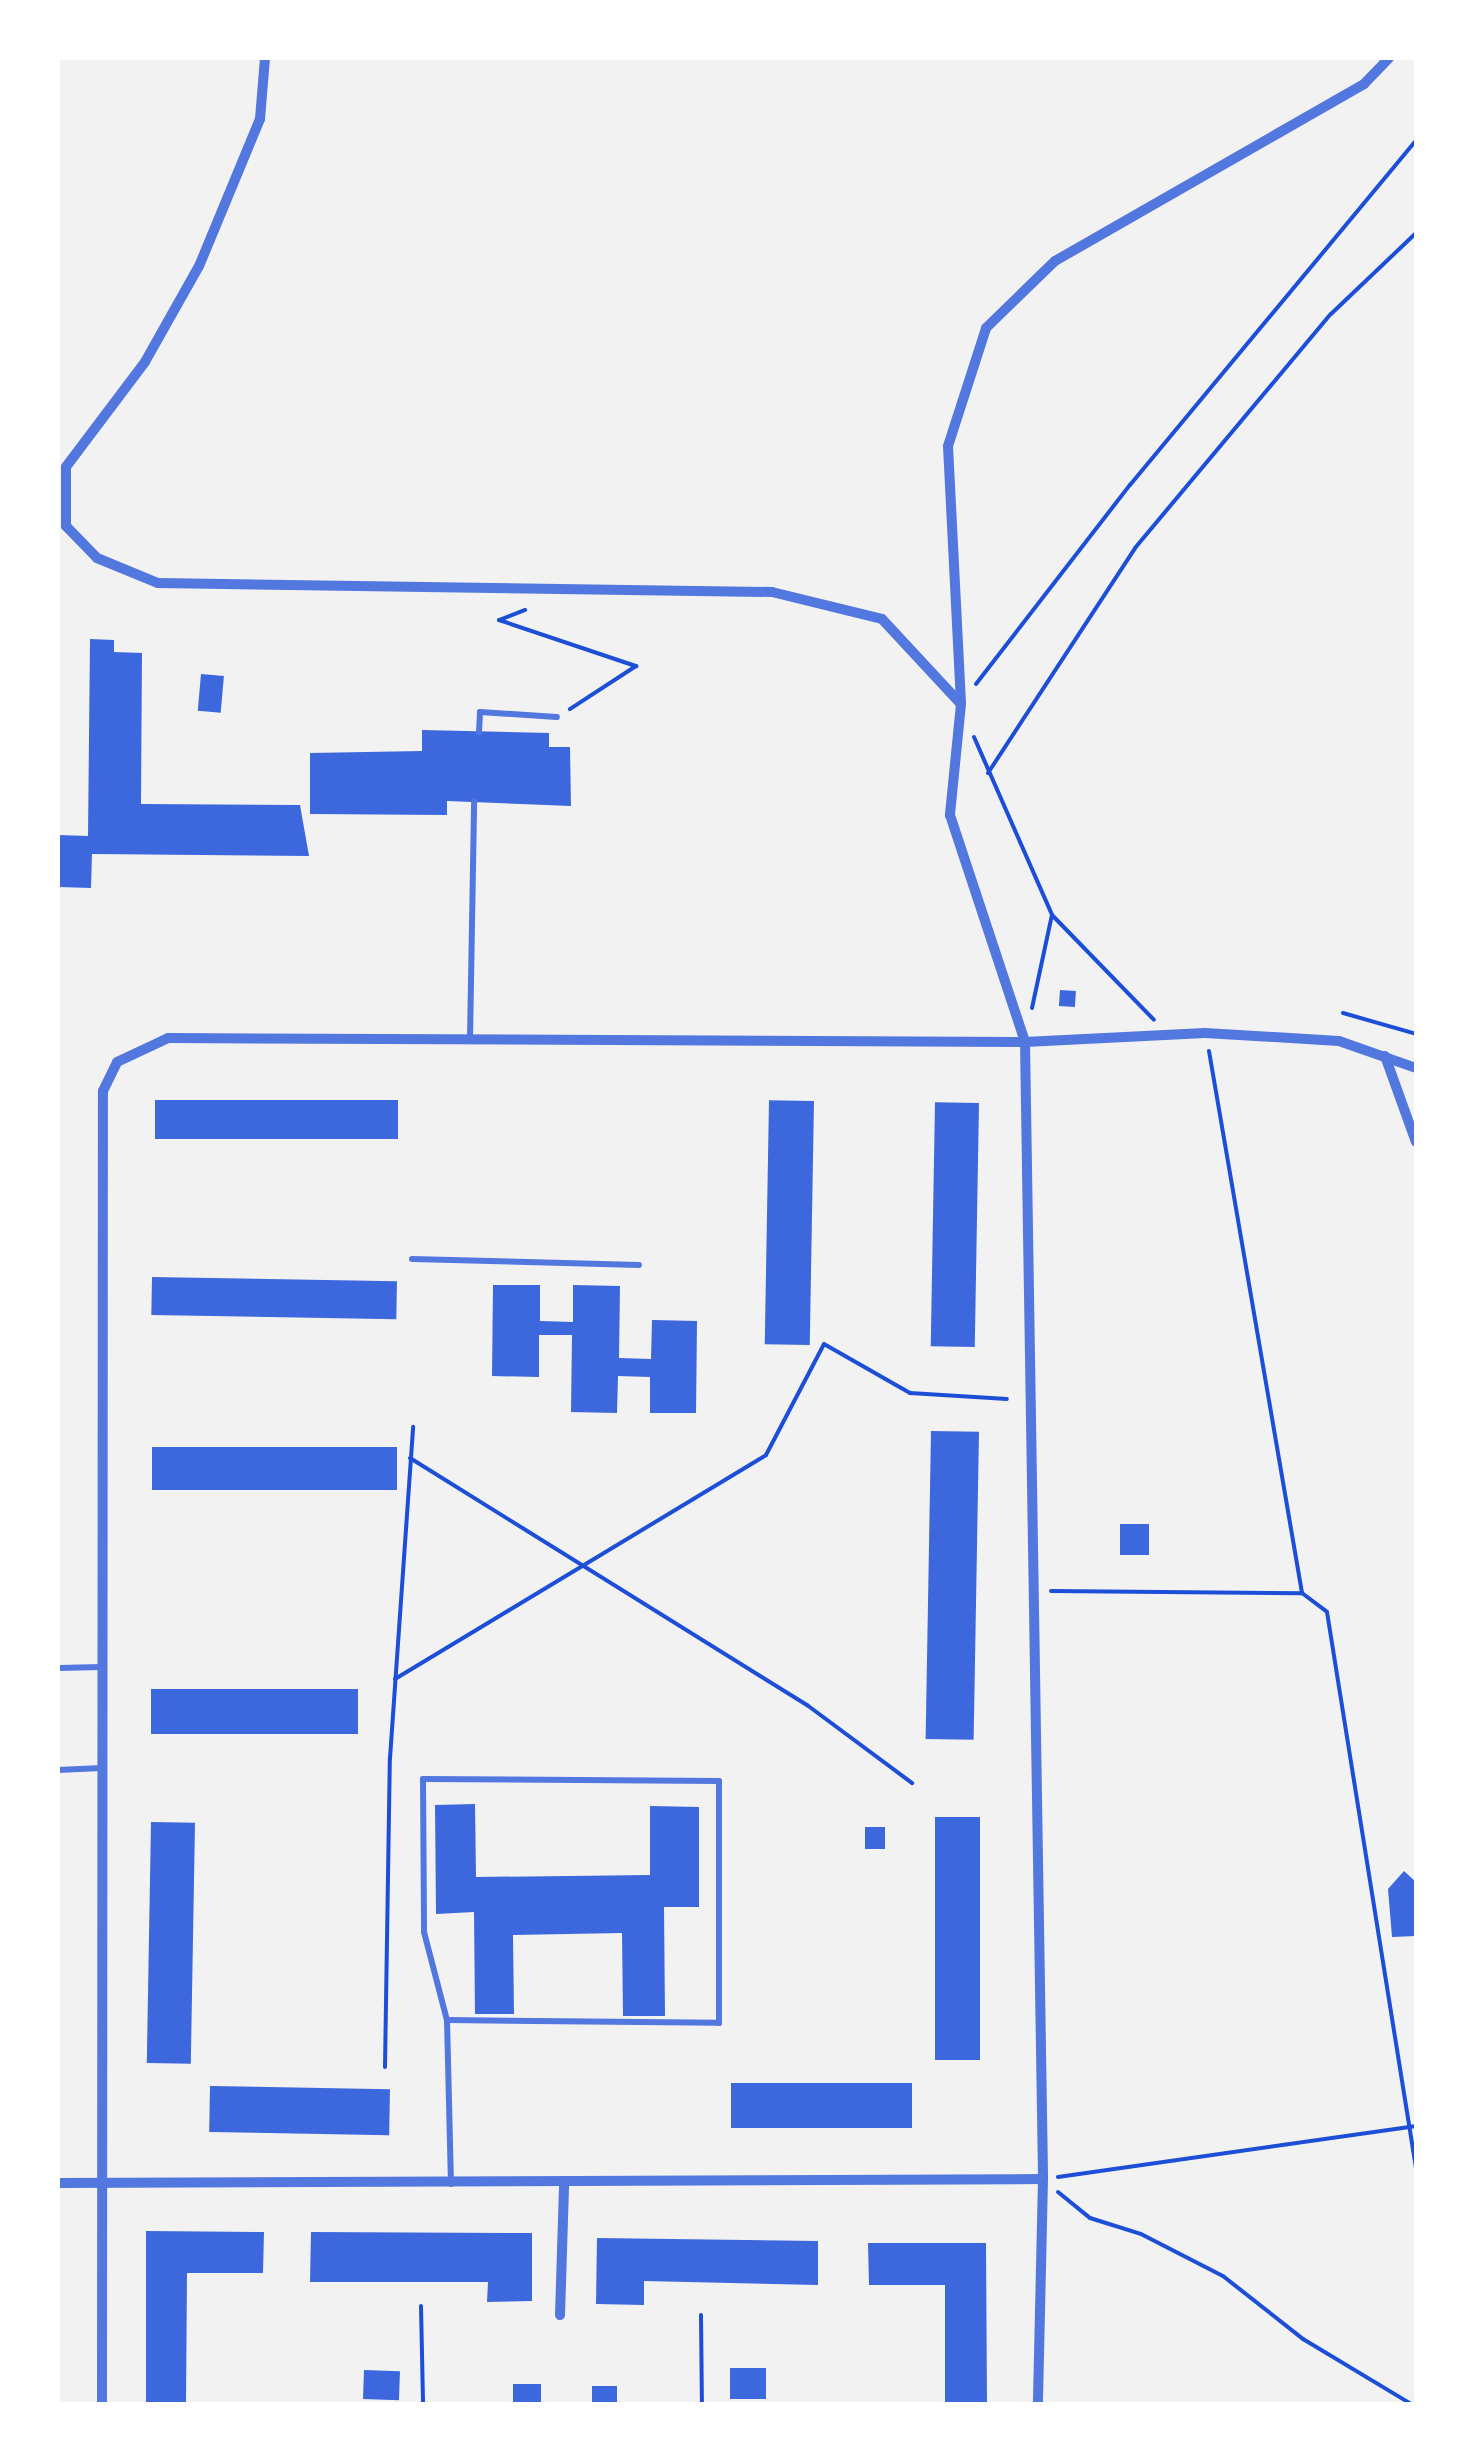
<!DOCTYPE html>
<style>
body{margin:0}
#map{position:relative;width:1474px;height:2462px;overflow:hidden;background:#f2f2f2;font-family:"Open Sans",sans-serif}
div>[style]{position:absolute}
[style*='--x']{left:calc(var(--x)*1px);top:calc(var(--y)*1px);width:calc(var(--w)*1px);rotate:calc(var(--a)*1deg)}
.building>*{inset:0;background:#3d67dc;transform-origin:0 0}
.path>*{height:4px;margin:-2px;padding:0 2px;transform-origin:2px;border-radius:2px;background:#1d4ed8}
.service>*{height:6px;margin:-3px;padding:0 3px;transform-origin:3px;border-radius:3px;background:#5277de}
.minor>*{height:10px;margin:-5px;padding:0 5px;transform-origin:5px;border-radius:5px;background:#5277de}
span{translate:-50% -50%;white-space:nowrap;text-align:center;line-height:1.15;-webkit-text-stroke:8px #fff;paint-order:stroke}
.frame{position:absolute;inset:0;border:60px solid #fff;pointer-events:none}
</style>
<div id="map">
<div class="building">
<i style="clip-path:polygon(90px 639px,114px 640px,114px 652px,142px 653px,141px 804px,300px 805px,309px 856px,92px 854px,91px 888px,58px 887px,58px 835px,88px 836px)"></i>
<i style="left:201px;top:674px;width:23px;height:37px;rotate:5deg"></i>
<i style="clip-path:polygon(422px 730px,549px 733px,549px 747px,570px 747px,571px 806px,447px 801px,447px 815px,310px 814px,310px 753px,422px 751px)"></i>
<i style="left:1060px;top:990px;width:16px;height:16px;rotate:4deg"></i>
<i style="left:155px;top:1100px;width:243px;height:39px"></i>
<i style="left:814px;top:1101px;width:244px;height:45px;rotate:91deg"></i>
<i style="left:979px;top:1103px;width:244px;height:44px;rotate:91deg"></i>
<i style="left:152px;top:1277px;width:245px;height:38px;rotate:1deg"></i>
<i style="clip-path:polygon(493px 1285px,540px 1285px,540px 1321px,573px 1322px,573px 1285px,620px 1286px,619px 1358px,651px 1359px,652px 1320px,697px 1321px,696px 1413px,650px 1413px,650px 1377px,618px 1376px,617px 1413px,571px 1412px,572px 1335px,539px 1335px,539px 1377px,492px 1376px)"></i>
<i style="left:931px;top:1431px;width:48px;height:308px;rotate:1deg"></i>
<i style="left:397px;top:1447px;width:43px;height:245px;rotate:90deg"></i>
<i style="left:1120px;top:1524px;width:29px;height:31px"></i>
<i style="left:358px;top:1689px;width:45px;height:207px;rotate:90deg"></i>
<i style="clip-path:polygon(475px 1804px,476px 1877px,650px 1875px,650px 1806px,699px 1807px,699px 1907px,664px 1907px,665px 2016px,623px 2016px,622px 1933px,513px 1935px,514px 2014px,475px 2014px,474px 1912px,436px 1914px,435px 1805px)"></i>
<i style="left:935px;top:1817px;width:45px;height:243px"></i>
<i style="left:151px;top:1822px;width:44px;height:241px;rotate:1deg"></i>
<i style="left:865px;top:1827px;width:20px;height:22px"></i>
<i style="clip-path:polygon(1404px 1871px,1416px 1882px,1416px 1936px,1392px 1937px,1388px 1889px)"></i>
<i style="left:731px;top:2083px;width:181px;height:45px"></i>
<i style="left:210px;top:2086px;width:180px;height:46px;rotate:1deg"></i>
<i style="clip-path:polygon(146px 2231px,264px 2232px,263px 2273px,187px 2273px,186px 2404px,146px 2404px)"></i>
<i style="clip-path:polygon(311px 2232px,532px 2233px,532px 2301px,487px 2302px,488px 2282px,310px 2282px)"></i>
<i style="clip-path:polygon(597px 2238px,818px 2241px,818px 2285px,644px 2281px,644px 2305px,596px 2304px)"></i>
<i style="clip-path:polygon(868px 2243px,986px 2243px,987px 2404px,945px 2404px,945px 2285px,869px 2285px)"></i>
<i style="left:766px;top:2368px;width:31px;height:36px;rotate:90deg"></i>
<i style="left:364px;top:2370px;width:36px;height:29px;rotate:2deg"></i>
<i style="left:513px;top:2384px;width:28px;height:20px"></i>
<i style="left:592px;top:2386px;width:25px;height:18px"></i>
</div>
<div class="path">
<i style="--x:499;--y:620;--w:145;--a:18.6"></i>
<i style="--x:636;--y:666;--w:79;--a:146.9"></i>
<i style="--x:499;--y:620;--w:28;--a:-21"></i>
<i style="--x:976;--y:684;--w:252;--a:-52.3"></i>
<i style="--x:1130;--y:485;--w:448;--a:-50.3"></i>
<i style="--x:974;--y:737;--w:194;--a:66.3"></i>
<i style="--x:1052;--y:915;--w:146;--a:45.8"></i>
<i style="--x:988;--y:773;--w:269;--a:-56.8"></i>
<i style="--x:1135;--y:548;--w:305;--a:-50.1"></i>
<i style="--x:1331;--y:314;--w:117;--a:-43.6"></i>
<i style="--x:1032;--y:1008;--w:95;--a:-77.9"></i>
<i style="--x:1343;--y:1013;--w:76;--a:16"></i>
<i style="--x:1209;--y:1051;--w:550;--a:80.26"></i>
<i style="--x:410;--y:1458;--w:468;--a:31.9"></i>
<i style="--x:807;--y:1705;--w:131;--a:36.6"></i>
<i style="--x:1051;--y:1591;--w:251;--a:0.5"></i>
<i style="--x:1302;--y:1593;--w:31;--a:37"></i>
<i style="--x:1327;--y:1612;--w:563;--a:80.91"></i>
<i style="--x:395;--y:1679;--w:433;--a:-31.1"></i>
<i style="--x:766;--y:1455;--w:125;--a:-62.4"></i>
<i style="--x:824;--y:1344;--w:99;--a:29.7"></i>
<i style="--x:910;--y:1393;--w:97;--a:3.5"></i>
<i style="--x:385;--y:2067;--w:309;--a:-89.1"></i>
<i style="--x:390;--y:1758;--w:332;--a:-86"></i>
<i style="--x:1058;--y:2177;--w:362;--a:-8.1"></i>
<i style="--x:1058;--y:2192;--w:41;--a:39.1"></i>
<i style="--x:1090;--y:2218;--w:53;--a:17.4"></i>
<i style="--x:1141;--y:2234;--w:92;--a:27.1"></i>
<i style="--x:1223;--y:2276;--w:102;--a:38.2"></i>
<i style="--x:1303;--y:2339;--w:126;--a:31"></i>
<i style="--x:421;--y:2306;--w:98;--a:88.8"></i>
<i style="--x:701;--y:2315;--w:89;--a:89.4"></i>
</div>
<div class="service">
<i style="--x:479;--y:732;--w:20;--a:-87"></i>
<i style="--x:480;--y:712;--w:77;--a:3.7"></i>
<i style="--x:470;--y:1039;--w:237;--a:-89"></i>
<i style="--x:412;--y:1259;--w:227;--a:1.5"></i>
<i style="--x:58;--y:1668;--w:44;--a:-1.3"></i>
<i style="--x:58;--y:1770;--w:44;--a:-2.6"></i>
<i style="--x:447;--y:2020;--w:272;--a:0.6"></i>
<i style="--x:719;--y:2023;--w:242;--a:-90"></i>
<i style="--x:719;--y:1781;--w:296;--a:-179.6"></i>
<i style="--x:423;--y:1779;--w:153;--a:89.6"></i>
<i style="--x:424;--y:1932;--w:91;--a:75.4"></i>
<i style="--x:447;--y:2020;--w:164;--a:88.6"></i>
</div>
<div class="minor">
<i style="--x:265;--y:58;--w:61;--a:94.7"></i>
<i style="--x:260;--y:119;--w:159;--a:112.5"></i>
<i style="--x:199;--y:266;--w:110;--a:119.4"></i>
<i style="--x:145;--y:362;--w:131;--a:127"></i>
<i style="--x:66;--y:467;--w:59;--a:90"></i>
<i style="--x:66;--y:526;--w:45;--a:45.9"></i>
<i style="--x:97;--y:558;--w:66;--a:22.3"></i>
<i style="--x:158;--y:583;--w:614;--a:0.84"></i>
<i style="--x:772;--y:592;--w:113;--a:13.8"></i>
<i style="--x:882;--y:619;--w:116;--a:47.1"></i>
<i style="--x:961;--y:704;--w:112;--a:95.7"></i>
<i style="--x:950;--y:815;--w:239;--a:71.7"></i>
<i style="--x:1025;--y:1042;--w:1137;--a:89.09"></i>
<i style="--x:1043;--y:2179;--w:225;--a:91.3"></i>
<i style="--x:961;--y:703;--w:257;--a:-92.9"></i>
<i style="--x:948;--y:446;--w:124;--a:-72.1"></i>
<i style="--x:986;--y:328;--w:96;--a:-44.2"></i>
<i style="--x:1055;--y:261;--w:356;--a:-29.8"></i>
<i style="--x:1364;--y:84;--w:36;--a:-46"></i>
<i style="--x:1385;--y:1056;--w:91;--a:70.2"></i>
<i style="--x:58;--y:2183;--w:985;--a:-0.23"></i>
<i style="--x:560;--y:2315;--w:130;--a:-88.2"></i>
<i style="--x:102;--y:2404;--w:1313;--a:-89.96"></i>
<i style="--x:103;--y:1091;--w:32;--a:-64"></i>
<i style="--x:117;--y:1062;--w:56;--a:-25.2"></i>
<i style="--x:168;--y:1038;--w:857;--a:0.27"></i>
<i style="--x:1025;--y:1042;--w:180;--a:-2.9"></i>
<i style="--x:1205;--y:1033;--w:134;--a:3.4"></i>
<i style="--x:1339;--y:1041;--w:82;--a:19.3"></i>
</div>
<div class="frame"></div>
</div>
